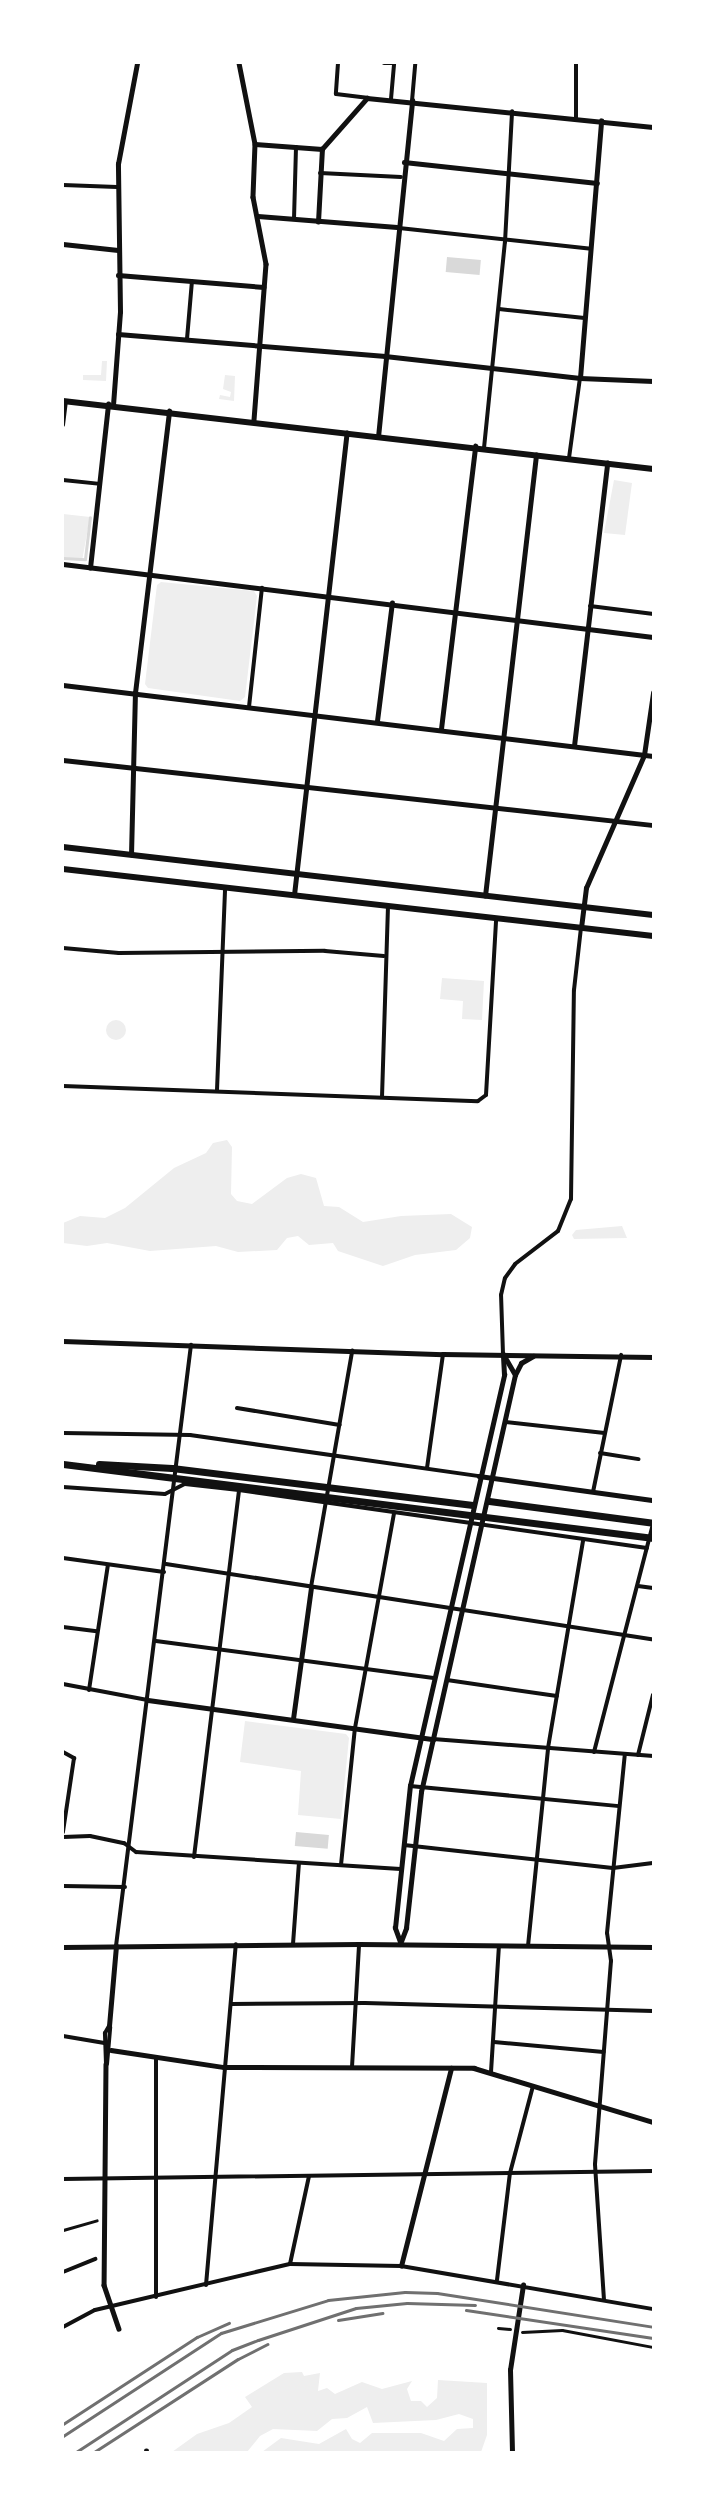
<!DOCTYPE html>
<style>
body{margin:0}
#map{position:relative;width:716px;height:2515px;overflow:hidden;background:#fff;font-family:Signika,sans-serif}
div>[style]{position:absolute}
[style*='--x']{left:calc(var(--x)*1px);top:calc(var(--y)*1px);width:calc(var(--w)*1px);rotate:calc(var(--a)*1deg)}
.green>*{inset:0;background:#eee}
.round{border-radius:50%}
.water>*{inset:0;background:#d9d9d9;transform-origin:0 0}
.stream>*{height:3px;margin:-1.5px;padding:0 1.5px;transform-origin:1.5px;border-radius:1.5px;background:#d9d9d9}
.pedestrian>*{height:3px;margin:-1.5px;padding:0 1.5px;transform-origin:1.5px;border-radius:1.5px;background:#111}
.minor>*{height:4px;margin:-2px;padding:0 2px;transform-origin:2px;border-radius:2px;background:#111}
.tertiary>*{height:4.5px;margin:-2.25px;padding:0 2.25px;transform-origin:2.25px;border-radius:2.25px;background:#111}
.secondary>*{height:5px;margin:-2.5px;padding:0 2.5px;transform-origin:2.5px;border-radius:2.5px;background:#111}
.primary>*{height:6px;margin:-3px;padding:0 3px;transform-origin:3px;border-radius:3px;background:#111}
.motorway>*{height:7px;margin:-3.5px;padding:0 3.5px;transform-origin:3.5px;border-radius:3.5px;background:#111}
.rail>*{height:3px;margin:-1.5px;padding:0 1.5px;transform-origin:1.5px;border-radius:1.5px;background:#707070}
span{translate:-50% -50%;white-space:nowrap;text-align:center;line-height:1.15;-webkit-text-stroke:6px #fff;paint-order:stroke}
.frame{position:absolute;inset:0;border:64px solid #fff;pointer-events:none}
</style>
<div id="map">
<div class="green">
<i style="clip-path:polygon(102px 361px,107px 361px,106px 381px,83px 380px,83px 375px,101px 375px)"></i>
<i style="clip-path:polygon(225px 375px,235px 376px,234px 401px,219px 399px,220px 395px,230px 397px,231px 392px,223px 389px)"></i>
<i style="clip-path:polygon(614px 480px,632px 483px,625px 535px,604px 533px)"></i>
<i style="clip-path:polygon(63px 514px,90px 517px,82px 561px,63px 559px)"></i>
<i style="clip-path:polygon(161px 582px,254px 591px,257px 596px,245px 697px,240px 701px,148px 688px,145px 684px,157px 585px)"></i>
<i style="clip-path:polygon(442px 978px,484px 981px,482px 1020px,462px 1019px,463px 1001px,440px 999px)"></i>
<i class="round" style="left:106px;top:1020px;width:20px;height:20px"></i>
<i style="clip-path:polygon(227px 1140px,232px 1147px,231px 1194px,237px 1201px,252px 1204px,287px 1178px,301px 1174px,316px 1178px,324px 1206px,339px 1207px,363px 1222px,401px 1216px,451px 1214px,472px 1227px,470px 1238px,456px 1250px,415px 1255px,383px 1266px,338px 1251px,333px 1243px,309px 1245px,298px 1236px,287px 1238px,277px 1250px,238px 1252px,216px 1246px,150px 1251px,107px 1243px,87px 1246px,63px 1243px,63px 1223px,80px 1216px,105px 1218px,125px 1208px,174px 1168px,206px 1153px,213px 1143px)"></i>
<i style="clip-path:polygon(622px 1226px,627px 1238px,574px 1239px,572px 1235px,576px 1230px)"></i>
<i style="clip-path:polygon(245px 1721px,346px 1734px,349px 1738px,341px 1819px,298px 1815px,301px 1771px,240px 1762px)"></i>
<i style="clip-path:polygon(302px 2372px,304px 2376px,320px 2373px,318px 2391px,327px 2388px,335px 2394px,362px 2382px,382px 2389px,412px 2381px,407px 2389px,411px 2401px,421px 2401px,427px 2407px,437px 2398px,438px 2380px,487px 2383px,487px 2435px,481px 2452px,262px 2452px,281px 2438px,319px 2444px,346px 2429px,352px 2439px,360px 2443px,372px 2433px,421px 2433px,444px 2441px,457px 2429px,473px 2428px,473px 2419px,459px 2414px,436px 2420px,373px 2423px,367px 2407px,347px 2418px,332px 2419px,317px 2431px,273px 2429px,260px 2436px,247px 2452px,172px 2452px,197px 2434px,229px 2423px,252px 2407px,245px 2397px,284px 2373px)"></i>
</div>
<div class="water">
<i style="left:447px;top:257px;width:34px;height:15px;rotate:5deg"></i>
<i style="left:296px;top:1832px;width:33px;height:14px;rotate:5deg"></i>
</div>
<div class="stream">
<i style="--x:63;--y:558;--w:22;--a:3"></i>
<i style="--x:85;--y:559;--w:42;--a:-83.2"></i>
</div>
<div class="pedestrian">
<i style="--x:63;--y:2230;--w:35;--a:-16"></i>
<i style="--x:498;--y:2328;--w:12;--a:5"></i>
<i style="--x:522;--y:2332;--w:40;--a:-2.9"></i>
<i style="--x:562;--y:2330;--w:93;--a:10.6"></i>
</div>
<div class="minor">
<i style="--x:338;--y:63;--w:31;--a:94"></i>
<i style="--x:336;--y:94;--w:31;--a:7"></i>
<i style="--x:384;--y:63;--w:10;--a:0"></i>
<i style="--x:391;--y:99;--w:36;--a:-85"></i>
<i style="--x:412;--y:101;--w:38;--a:-85"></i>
<i style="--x:576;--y:118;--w:55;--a:-90"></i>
<i style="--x:320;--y:173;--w:81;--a:2.8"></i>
<i style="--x:63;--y:185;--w:54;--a:2.1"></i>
<i style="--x:294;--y:219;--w:72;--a:-88.4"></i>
<i style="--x:399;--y:228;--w:193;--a:6.2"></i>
<i style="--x:499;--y:309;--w:86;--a:6"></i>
<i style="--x:187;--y:339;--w:58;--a:-85.1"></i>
<i style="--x:63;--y:425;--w:23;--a:-83"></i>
<i style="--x:484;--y:448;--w:207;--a:-84.2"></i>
<i style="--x:505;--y:242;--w:131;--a:-86.9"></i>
<i style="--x:569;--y:458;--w:81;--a:-82.2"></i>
<i style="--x:63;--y:480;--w:37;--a:6"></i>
<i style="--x:590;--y:606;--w:64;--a:7.2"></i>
<i style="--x:249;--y:707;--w:120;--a:-83.8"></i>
<i style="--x:63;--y:948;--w:56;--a:5.1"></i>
<i style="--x:119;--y:953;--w:206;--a:-0.6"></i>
<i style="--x:325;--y:951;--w:59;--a:4.8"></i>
<i style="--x:63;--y:1086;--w:415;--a:2.1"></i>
<i style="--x:478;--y:1101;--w:10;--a:-37"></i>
<i style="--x:486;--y:1095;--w:176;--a:-86.7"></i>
<i style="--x:217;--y:1090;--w:202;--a:-87.7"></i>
<i style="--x:382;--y:1097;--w:190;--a:-88.2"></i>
<i style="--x:503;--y:1354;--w:59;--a:-91.9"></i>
<i style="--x:501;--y:1295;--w:17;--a:-77"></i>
<i style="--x:505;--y:1278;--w:17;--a:-54"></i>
<i style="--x:515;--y:1264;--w:54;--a:-37.5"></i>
<i style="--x:558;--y:1231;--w:35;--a:-68"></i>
<i style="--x:571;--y:1199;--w:209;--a:-89.2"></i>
<i style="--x:574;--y:990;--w:62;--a:-83.6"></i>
<i style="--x:237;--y:1408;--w:104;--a:9.4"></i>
<i style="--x:506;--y:1422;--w:99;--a:6.4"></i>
<i style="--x:63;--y:1433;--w:127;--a:0.9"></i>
<i style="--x:190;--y:1435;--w:292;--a:8.1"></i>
<i style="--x:600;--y:1453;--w:39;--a:9"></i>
<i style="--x:427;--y:1468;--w:115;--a:-82"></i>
<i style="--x:63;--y:1487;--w:102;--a:3.9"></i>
<i style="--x:165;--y:1494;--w:22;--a:-27"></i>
<i style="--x:185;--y:1484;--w:54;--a:6.3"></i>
<i style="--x:239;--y:1490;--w:412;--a:8.1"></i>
<i style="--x:593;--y:1492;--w:140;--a:-78.4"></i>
<i style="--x:63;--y:1558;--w:102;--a:7.9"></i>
<i style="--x:166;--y:1564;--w:493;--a:8.8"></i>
<i style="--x:638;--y:1586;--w:15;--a:8"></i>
<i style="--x:311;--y:1587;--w:240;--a:-80.1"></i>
<i style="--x:63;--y:1627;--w:34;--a:7"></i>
<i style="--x:156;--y:1641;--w:280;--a:7.6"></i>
<i style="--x:447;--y:1680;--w:111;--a:8.3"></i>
<i style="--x:63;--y:1684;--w:86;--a:10.7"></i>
<i style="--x:89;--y:1690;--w:126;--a:-81.4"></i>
<i style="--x:433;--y:1739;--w:221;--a:4.4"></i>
<i style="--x:63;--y:1752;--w:13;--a:29"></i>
<i style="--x:74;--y:1758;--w:75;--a:98.5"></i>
<i style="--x:594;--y:1752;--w:236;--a:-75.5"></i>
<i style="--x:638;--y:1755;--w:62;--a:-76"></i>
<i style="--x:410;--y:1786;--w:210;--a:5.5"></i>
<i style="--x:63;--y:1837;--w:27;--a:-2"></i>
<i style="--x:90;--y:1836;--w:35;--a:12"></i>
<i style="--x:124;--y:1843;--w:15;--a:37"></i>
<i style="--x:136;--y:1852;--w:265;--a:3.7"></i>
<i style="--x:404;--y:1845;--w:210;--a:6.3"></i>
<i style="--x:613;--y:1868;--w:40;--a:-7.1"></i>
<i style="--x:194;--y:1857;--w:370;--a:-83"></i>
<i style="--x:341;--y:1865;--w:138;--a:-84.2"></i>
<i style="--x:355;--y:1728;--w:218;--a:-79.7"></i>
<i style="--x:63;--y:1886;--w:62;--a:0.9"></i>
<i style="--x:293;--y:1944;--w:81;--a:-85.8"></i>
<i style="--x:116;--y:1946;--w:606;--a:-82.89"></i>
<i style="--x:528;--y:1946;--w:199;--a:-84.2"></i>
<i style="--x:548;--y:1748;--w:211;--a:-80.4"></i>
<i style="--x:232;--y:2004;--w:133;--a:-0.4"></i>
<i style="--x:365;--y:2003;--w:288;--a:1.6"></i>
<i style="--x:63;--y:2036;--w:42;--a:9.7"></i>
<i style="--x:494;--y:2042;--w:110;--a:5.2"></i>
<i style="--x:106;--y:2064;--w:31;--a:-92"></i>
<i style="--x:105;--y:2033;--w:8;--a:-60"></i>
<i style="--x:107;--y:2064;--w:37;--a:-85"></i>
<i style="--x:352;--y:2067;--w:123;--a:-86.7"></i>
<i style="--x:491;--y:2072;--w:126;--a:-86.4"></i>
<i style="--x:63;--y:2179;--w:590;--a:-0.78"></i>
<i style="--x:290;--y:2264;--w:90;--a:-77.8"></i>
<i style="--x:63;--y:2272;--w:35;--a:-22"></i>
<i style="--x:497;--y:2280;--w:108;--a:-83.1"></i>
<i style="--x:510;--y:2173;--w:90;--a:-75.2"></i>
<i style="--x:206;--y:2285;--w:342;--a:-85"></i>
<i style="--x:156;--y:2297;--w:240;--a:-90"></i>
<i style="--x:604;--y:2300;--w:136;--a:-93.8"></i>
<i style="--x:595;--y:2164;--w:204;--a:-85.5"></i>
<i style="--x:611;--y:1961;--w:28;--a:-98"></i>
<i style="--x:607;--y:1933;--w:180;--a:-84.3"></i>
<i style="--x:63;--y:2327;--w:36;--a:-28"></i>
<i style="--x:95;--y:2310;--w:200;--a:-13.3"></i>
<i style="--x:290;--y:2264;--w:111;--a:1"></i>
<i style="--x:401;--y:2266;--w:256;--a:9.7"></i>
</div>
<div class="tertiary">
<i style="--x:239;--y:63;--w:83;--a:78.8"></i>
<i style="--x:255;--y:144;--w:53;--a:92.2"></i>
<i style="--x:253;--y:197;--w:68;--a:79"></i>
<i style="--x:266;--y:264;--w:157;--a:94.4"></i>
<i style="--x:255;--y:144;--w:67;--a:4.3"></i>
<i style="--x:322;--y:149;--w:68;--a:-48.6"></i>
<i style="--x:367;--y:98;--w:287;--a:5.8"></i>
<i style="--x:404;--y:162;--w:194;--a:6.2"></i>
<i style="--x:258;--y:216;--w:139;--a:4.5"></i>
<i style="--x:318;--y:222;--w:73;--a:-86.9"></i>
<i style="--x:63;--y:244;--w:55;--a:6.2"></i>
<i style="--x:118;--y:275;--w:146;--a:4.7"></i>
<i style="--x:118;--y:334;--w:268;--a:4.7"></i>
<i style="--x:385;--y:356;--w:196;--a:6.4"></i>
<i style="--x:580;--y:378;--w:73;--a:2.4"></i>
<i style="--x:580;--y:378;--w:258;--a:-85.3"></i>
<i style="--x:113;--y:405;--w:93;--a:-85.7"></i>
<i style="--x:120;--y:312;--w:148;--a:-90.8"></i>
<i style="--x:118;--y:164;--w:103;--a:-79.3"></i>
<i style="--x:378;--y:437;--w:338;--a:-84.2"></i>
<i style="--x:63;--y:564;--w:594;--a:7.05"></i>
<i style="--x:90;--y:568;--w:165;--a:-83.7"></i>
<i style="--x:63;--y:685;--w:594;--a:6.86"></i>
<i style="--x:377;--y:721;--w:119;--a:-82.8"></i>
<i style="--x:441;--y:729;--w:285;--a:-83.1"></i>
<i style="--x:574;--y:746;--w:285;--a:-83.3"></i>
<i style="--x:63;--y:760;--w:594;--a:6.29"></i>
<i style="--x:131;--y:855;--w:162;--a:-88.6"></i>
<i style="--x:135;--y:693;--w:284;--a:-83.1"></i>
<i style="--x:294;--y:895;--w:465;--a:-83.5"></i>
<i style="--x:485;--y:896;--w:444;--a:-83.4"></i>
<i style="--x:581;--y:928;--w:40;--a:-82.9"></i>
<i style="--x:586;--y:888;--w:145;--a:-66.4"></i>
<i style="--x:644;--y:755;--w:63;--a:-81.7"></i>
<i style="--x:63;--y:1341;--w:380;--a:2"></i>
<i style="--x:443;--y:1354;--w:210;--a:0.8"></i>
<i style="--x:515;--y:1375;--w:13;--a:-63"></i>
<i style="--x:521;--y:1363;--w:14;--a:-30"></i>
<i style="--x:479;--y:1476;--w:176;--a:7.9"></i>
<i style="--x:148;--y:1700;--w:288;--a:7.8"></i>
<i style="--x:293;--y:1719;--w:133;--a:-82.2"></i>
<i style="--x:400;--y:1942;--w:15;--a:-110"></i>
<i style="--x:395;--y:1928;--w:143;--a:-84"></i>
<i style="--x:410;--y:1786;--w:422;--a:-77.1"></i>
<i style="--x:504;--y:1375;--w:18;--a:-93"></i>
<i style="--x:400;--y:1944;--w:17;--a:-69"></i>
<i style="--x:406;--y:1928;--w:137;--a:-83.7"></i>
<i style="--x:421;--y:1792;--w:427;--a:-77.3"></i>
<i style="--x:515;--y:1375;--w:24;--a:-120"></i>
<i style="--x:109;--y:2026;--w:80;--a:-85"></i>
<i style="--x:111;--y:2050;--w:114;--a:8.6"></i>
<i style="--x:224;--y:2067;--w:250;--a:0.2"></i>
<i style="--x:474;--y:2068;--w:187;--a:16.8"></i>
<i style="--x:106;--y:2064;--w:221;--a:90.5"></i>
<i style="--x:104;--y:2285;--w:46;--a:71.2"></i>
<i style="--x:401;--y:2266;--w:204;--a:-75.8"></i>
<i style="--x:146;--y:2452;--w:1;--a:-90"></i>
<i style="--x:512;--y:2452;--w:82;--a:-91.4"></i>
<i style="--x:510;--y:2370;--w:86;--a:-81.3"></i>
</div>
<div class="secondary">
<i style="--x:63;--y:1947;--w:296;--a:-0.6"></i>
<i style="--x:359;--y:1944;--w:294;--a:0.6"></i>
</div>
<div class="primary">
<i style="--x:63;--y:401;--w:594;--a:6.57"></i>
<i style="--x:63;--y:847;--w:594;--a:6.57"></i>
<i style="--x:63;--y:869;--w:594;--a:6.48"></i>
</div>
<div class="motorway">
<i style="--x:63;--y:1464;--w:595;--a:7.15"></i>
<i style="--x:99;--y:1464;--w:73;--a:3.1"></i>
<i style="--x:172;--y:1468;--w:303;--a:7"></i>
<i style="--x:489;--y:1501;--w:165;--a:7.6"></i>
</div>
<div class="rail">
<i style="--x:466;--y:2310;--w:189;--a:8.5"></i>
<i style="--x:338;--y:2320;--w:45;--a:-9"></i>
<i style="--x:63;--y:2424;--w:160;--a:-33"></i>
<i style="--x:197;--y:2337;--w:35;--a:-24"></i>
<i style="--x:63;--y:2436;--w:189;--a:-33.1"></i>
<i style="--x:221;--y:2333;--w:112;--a:-17.1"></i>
<i style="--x:328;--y:2300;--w:77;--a:-5.9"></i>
<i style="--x:405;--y:2292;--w:32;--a:2"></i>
<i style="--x:437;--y:2293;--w:219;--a:8.9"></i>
<i style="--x:76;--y:2452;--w:186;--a:-33.2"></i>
<i style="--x:232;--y:2350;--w:28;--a:-21"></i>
<i style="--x:258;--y:2340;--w:103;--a:-18.1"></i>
<i style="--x:356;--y:2308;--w:51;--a:-5.6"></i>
<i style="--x:407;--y:2303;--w:68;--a:1.7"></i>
<i style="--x:94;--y:2452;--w:171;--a:-32.9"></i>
<i style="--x:238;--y:2359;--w:33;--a:-27"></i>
</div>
<div class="frame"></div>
</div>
